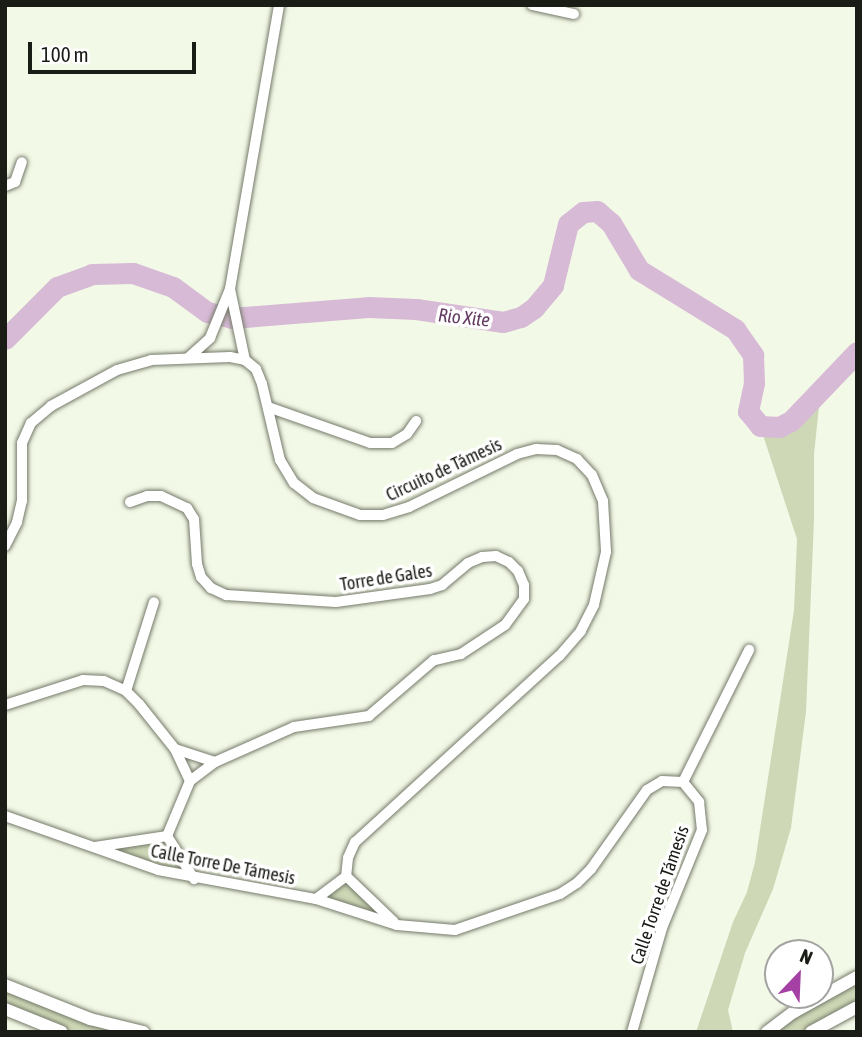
<!DOCTYPE html>
<meta charset="utf-8">
<style>
body{margin:0}
#map{position:relative;width:862px;height:1037px;overflow:hidden;background:#f3f9e7;font-family:"Asap Condensed",sans-serif}
div>[style]{position:absolute}
[style*='--x']{left:calc(var(--x)*1px);top:calc(var(--y)*1px);width:calc(var(--w)*1px);rotate:calc(var(--a)*1deg)}
.green>*{inset:0;background:#ced8b6}
.river>*{height:21px;margin:-10.5px;padding:0 10.5px;transform-origin:10.5px;border-radius:10.5px;background:#d7bad5}
.roads{filter:drop-shadow(0 0 2px #757a6a) drop-shadow(0 0 2px #757a6a)}
.minor>*{height:10px;margin:-5px;padding:0 5px;transform-origin:5px;border-radius:5px;background:#fff}
.tertiary>*{height:12px;margin:-6px;padding:0 6px;transform-origin:6px;border-radius:6px;background:#fff}
span{translate:-50% -50%;white-space:nowrap;text-align:center;line-height:1.15;-webkit-text-stroke:7px #fff;paint-order:stroke}
.street-label{font-size:18px;color:#1a1c16}
.water-label{font-size:19px;color:#643c63;font-style:italic}
.frame{position:absolute;inset:0;border:7px solid #1a1c16;pointer-events:none}
.north{position:absolute;left:764px;top:939px;width:70px;height:70px;box-sizing:border-box;background:#fff;border:2px solid #a3a4a2;border-radius:50%;rotate:23deg;font-size:19px;font-weight:700;line-height:28px;text-align:center;color:#1a1c16}
.north::after{content:'';display:block;margin:auto;width:24px;height:32px;background:#a540a5;clip-path:polygon(50% 0,100% 100%,50% 72%,0 100%)}
.scale{position:absolute;left:28px;top:42px;width:168px;height:32px;box-sizing:border-box;border:4px solid #1a1c16;border-top:0;padding-left:9px;font-size:21px;line-height:24px;white-space:nowrap;color:#1a1c16;-webkit-text-stroke:5px #fff;paint-order:stroke}
</style>
<div id="map">
<div class="green">
<i style="clip-path:polygon(821px 388px,814px 454px,814px 520px,806px 712px,791px 828px,773px 889px,745px 953px,728px 1010px,733px 1032px,696px 1032px,733px 922px,747px 892px,755px 862px,794px 610px,797px 539px,760px 426px,779px 427px,791px 421px)"></i>
<i style="clip-path:polygon(167px 836px,194px 879px,95px 847px)"></i>
<i style="clip-path:polygon(346px 876px,396px 924px,316px 899px)"></i>
<i style="clip-path:polygon(857px 977px,857px 1008px,811px 1032px,767px 1032px)"></i>
<i style="clip-path:polygon(5px 985px,143px 1032px,62px 1032px,5px 1009px)"></i>
</div>
<div class="river">
<i style="--x:5;--y:339;--w:74;--a:-45"></i>
<i style="--x:57;--y:287;--w:37;--a:-20"></i>
<i style="--x:92;--y:274;--w:41;--a:-1.4"></i>
<i style="--x:133;--y:273;--w:42;--a:19.3"></i>
<i style="--x:173;--y:287;--w:42;--a:36.3"></i>
<i style="--x:207;--y:312;--w:26;--a:13"></i>
<i style="--x:232;--y:318;--w:136;--a:-4.6"></i>
<i style="--x:368;--y:307;--w:48;--a:2.4"></i>
<i style="--x:416;--y:309;--w:88;--a:8.5"></i>
<i style="--x:503;--y:322;--w:19;--a:-16"></i>
<i style="--x:521;--y:317;--w:16;--a:-35"></i>
<i style="--x:534;--y:308;--w:30;--a:-50"></i>
<i style="--x:553;--y:285;--w:63;--a:-76.2"></i>
<i style="--x:568;--y:224;--w:19;--a:-39"></i>
<i style="--x:583;--y:212;--w:14;--a:-4"></i>
<i style="--x:597;--y:211;--w:18;--a:41"></i>
<i style="--x:611;--y:223;--w:55;--a:59.2"></i>
<i style="--x:639;--y:270;--w:113;--a:31.6"></i>
<i style="--x:735;--y:329;--w:32;--a:55"></i>
<i style="--x:753;--y:355;--w:28;--a:88"></i>
<i style="--x:754;--y:383;--w:29;--a:102"></i>
<i style="--x:748;--y:411;--w:19;--a:51"></i>
<i style="--x:760;--y:426;--w:19;--a:3"></i>
<i style="--x:779;--y:427;--w:13;--a:-27"></i>
<i style="--x:791;--y:421;--w:95;--a:-46.3"></i>
</div>
<div class="roads">
<div class="minor">
<i style="--x:532;--y:5;--w:43;--a:12.1"></i>
<i style="--x:5;--y:186;--w:11;--a:-22"></i>
<i style="--x:15;--y:182;--w:21;--a:-71"></i>
<i style="--x:230;--y:289;--w:73;--a:78.1"></i>
<i style="--x:188;--y:358;--w:30;--a:-42"></i>
<i style="--x:210;--y:338;--w:53;--a:-67.8"></i>
<i style="--x:230;--y:289;--w:288;--a:-80.2"></i>
<i style="--x:268;--y:407;--w:108;--a:19.4"></i>
<i style="--x:370;--y:443;--w:22;--a:0"></i>
<i style="--x:392;--y:443;--w:17;--a:-31"></i>
<i style="--x:407;--y:434;--w:16;--a:-55"></i>
<i style="--x:130;--y:502;--w:18;--a:-19"></i>
<i style="--x:147;--y:496;--w:14;--a:0"></i>
<i style="--x:161;--y:496;--w:29;--a:25"></i>
<i style="--x:187;--y:508;--w:13;--a:58"></i>
<i style="--x:194;--y:519;--w:45;--a:86.2"></i>
<i style="--x:197;--y:564;--w:14;--a:73"></i>
<i style="--x:201;--y:577;--w:15;--a:48"></i>
<i style="--x:211;--y:588;--w:17;--a:25"></i>
<i style="--x:226;--y:595;--w:110;--a:3.6"></i>
<i style="--x:336;--y:602;--w:95;--a:-7.9"></i>
<i style="--x:430;--y:589;--w:13;--a:-18"></i>
<i style="--x:442;--y:585;--w:34;--a:-40"></i>
<i style="--x:468;--y:563;--w:15;--a:-23"></i>
<i style="--x:482;--y:557;--w:14;--a:-4"></i>
<i style="--x:496;--y:556;--w:14;--a:25"></i>
<i style="--x:509;--y:562;--w:13;--a:45"></i>
<i style="--x:518;--y:571;--w:15;--a:67"></i>
<i style="--x:524;--y:585;--w:14;--a:90"></i>
<i style="--x:524;--y:599;--w:32;--a:126"></i>
<i style="--x:505;--y:625;--w:53;--a:146.6"></i>
<i style="--x:461;--y:654;--w:28;--a:167"></i>
<i style="--x:434;--y:660;--w:86;--a:139.3"></i>
<i style="--x:369;--y:716;--w:76;--a:171.7"></i>
<i style="--x:294;--y:727;--w:86;--a:156.1"></i>
<i style="--x:215;--y:762;--w:31;--a:143"></i>
<i style="--x:190;--y:781;--w:60;--a:112.7"></i>
<i style="--x:5;--y:546;--w:27;--a:-63"></i>
<i style="--x:17;--y:522;--w:22;--a:-77"></i>
<i style="--x:22;--y:501;--w:58;--a:-90"></i>
<i style="--x:22;--y:443;--w:22;--a:-66"></i>
<i style="--x:31;--y:423;--w:26;--a:-40"></i>
<i style="--x:51;--y:406;--w:75;--a:-28.6"></i>
<i style="--x:117;--y:370;--w:35;--a:-16"></i>
<i style="--x:151;--y:360;--w:79;--a:-2.2"></i>
<i style="--x:230;--y:357;--w:15;--a:11"></i>
<i style="--x:245;--y:360;--w:14;--a:39"></i>
<i style="--x:256;--y:369;--w:16;--a:68"></i>
<i style="--x:262;--y:384;--w:78;--a:76.7"></i>
<i style="--x:280;--y:460;--w:27;--a:59"></i>
<i style="--x:294;--y:483;--w:24;--a:38"></i>
<i style="--x:313;--y:498;--w:50;--a:19.9"></i>
<i style="--x:360;--y:515;--w:23;--a:0"></i>
<i style="--x:383;--y:515;--w:27;--a:-17"></i>
<i style="--x:409;--y:507;--w:120;--a:-26.1"></i>
<i style="--x:517;--y:454;--w:20;--a:-15"></i>
<i style="--x:536;--y:449;--w:21;--a:3"></i>
<i style="--x:557;--y:450;--w:22;--a:24"></i>
<i style="--x:577;--y:459;--w:22;--a:47"></i>
<i style="--x:592;--y:475;--w:28;--a:67"></i>
<i style="--x:603;--y:501;--w:51;--a:86.6"></i>
<i style="--x:606;--y:552;--w:54;--a:102.8"></i>
<i style="--x:594;--y:605;--w:29;--a:117"></i>
<i style="--x:581;--y:631;--w:33;--a:131"></i>
<i style="--x:559;--y:656;--w:276;--a:137.6"></i>
<i style="--x:355;--y:842;--w:17;--a:114"></i>
<i style="--x:348;--y:858;--w:18;--a:96"></i>
<i style="--x:126;--y:691;--w:93;--a:-72.5"></i>
<i style="--x:5;--y:705;--w:82;--a:-17.8"></i>
<i style="--x:83;--y:680;--w:21;--a:3"></i>
<i style="--x:104;--y:681;--w:24;--a:24"></i>
<i style="--x:126;--y:691;--w:18;--a:45"></i>
<i style="--x:139;--y:704;--w:58;--a:51.3"></i>
<i style="--x:175;--y:749;--w:35;--a:65"></i>
<i style="--x:175;--y:749;--w:42;--a:18"></i>
<i style="--x:683;--y:782;--w:148;--a:-63.4"></i>
<i style="--x:5;--y:816;--w:162;--a:19.4"></i>
<i style="--x:158;--y:870;--w:161;--a:10.4"></i>
<i style="--x:316;--y:899;--w:85;--a:17.8"></i>
<i style="--x:397;--y:925;--w:58;--a:4.9"></i>
<i style="--x:455;--y:930;--w:111;--a:-18.9"></i>
<i style="--x:560;--y:894;--w:20;--a:-33"></i>
<i style="--x:577;--y:883;--w:20;--a:-45"></i>
<i style="--x:591;--y:869;--w:97;--a:-54.7"></i>
<i style="--x:647;--y:790;--w:17;--a:-31"></i>
<i style="--x:662;--y:781;--w:21;--a:3"></i>
<i style="--x:683;--y:782;--w:26;--a:51"></i>
<i style="--x:699;--y:802;--w:28;--a:84"></i>
<i style="--x:702;--y:830;--w:106;--a:112.2"></i>
<i style="--x:662;--y:928;--w:108;--a:106.1"></i>
<i style="--x:167;--y:836;--w:51;--a:57.9"></i>
<i style="--x:95;--y:847;--w:73;--a:-8.7"></i>
<i style="--x:346;--y:876;--w:66;--a:43.8"></i>
<i style="--x:316;--y:899;--w:38;--a:-37"></i>
</div>
<div class="tertiary">
<i style="--x:5;--y:985;--w:92;--a:21.8"></i>
<i style="--x:90;--y:1019;--w:55;--a:13.8"></i>
<i style="--x:5;--y:1009;--w:61;--a:22"></i>
<i style="--x:767;--y:1032;--w:34;--a:-37"></i>
<i style="--x:794;--y:1012;--w:72;--a:-29.1"></i>
<i style="--x:811;--y:1032;--w:52;--a:-28.5"></i>
</div>
</div>
<div class="street-label">
<span style="left:444px;top:470px;rotate:-25deg">Circuito de Támesis</span>
<span style="left:386px;top:578px;rotate:-9deg">Torre de Gales</span>
<span style="left:223px;top:865px;rotate:11deg">Calle Torre De Támesis</span>
<span style="left:660px;top:895px;rotate:-71deg">Calle Torre de Támesis</span>
</div>
<div class="water-label">
<span style="left:464px;top:318px;rotate:6deg">Rio Xite</span>
</div>
<div class="frame"></div>
<div class="north">N</div>
<div class="scale">100 m</div>
</div>
